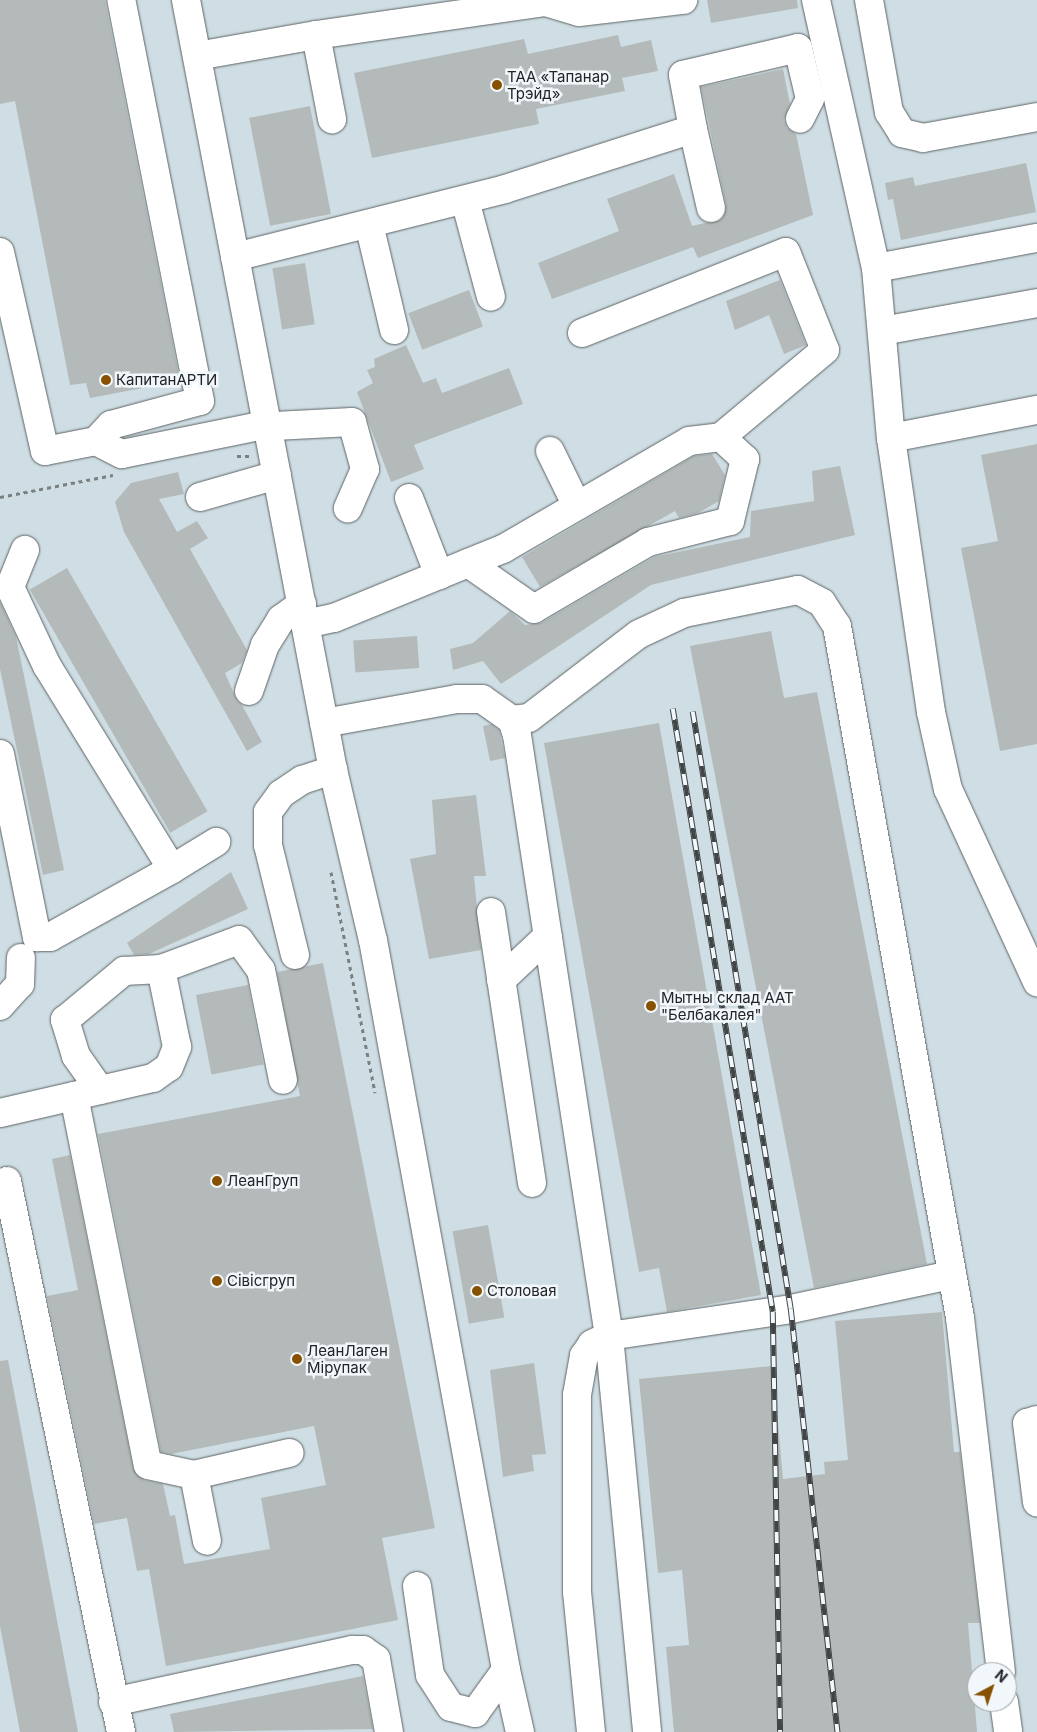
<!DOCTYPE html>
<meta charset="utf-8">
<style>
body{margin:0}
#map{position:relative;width:1037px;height:1732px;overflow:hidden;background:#e3eaed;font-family:Inter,sans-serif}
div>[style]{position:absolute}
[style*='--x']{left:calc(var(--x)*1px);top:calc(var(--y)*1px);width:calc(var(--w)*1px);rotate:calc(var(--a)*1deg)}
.built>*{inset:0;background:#cfdee4}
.building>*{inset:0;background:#b3bab9;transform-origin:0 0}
.path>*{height:3px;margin-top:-1.5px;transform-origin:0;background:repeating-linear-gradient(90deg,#7b8081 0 4px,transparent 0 8px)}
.roads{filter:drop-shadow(0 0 1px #5d6365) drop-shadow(0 0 1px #5d6365)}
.minor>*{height:28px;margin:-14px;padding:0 14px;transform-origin:14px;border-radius:14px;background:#fff}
.rail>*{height:5.5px;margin-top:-2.75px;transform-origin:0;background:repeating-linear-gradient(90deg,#f1f7fa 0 11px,#424546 0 22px);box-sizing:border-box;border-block:1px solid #424546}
.dots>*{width:14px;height:14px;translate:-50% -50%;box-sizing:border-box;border:2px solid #f1f7fa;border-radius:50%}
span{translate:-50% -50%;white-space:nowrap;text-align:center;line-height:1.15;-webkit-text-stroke:5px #f1f7fa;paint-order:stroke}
.poi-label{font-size:15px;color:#232526}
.left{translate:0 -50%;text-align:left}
.north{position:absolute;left:967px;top:1662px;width:50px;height:50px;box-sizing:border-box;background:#f1f7fa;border:1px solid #9fa3a5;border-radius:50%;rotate:40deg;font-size:14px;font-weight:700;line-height:20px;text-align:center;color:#232526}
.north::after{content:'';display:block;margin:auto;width:18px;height:22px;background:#875100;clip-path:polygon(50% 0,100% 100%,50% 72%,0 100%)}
</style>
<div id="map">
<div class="built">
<i style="clip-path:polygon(evenodd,0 0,1037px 0,1037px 1732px,0 1732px,0 0,977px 1672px,1007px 1672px,1007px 1702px,977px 1702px,977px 1672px)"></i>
</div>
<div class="building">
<i style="clip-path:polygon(0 0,105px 0,180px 381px,90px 398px,86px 383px,70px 385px,15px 101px,0 104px)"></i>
<i style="clip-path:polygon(707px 0,797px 0,798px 8px,711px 23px)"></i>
<i style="clip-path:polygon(618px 35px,621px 47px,651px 40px,658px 71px,622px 78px,625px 91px,536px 109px,539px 124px,372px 158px,354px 73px,524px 39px,528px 54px)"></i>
<i style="clip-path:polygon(783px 69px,790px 104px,784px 120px,787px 128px,796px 134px,813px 215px,698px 258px,693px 247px,552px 299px,538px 263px,619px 231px,607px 199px,674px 174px,692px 226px,722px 219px,726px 205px,701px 87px)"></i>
<i style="left:310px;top:106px;width:110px;height:62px;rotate:79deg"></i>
<i style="clip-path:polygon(1026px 163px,1036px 212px,901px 240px,893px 199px,888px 200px,885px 183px,913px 177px,915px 186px)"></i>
<i style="left:305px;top:263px;width:62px;height:33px;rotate:81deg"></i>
<i style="clip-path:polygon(780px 280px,806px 345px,784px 354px,769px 315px,735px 330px,726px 301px)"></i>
<i style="left:469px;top:290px;width:39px;height:65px;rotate:69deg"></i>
<i style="clip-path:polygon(406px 345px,423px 383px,436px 378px,442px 393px,509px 368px,523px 404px,414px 445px,424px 469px,391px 482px,357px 392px,373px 383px,367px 370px,375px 367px,374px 359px)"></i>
<i style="clip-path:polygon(1037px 444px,1037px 744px,1000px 751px,961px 548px,998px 541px,981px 455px)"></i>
<i style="clip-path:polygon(712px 454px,725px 475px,719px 501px,698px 513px,679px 518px,675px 511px,540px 587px,522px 557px,694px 456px)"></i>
<i style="clip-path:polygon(840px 466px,855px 535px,651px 585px,501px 684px,483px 661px,453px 670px,450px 649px,473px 643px,510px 611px,525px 625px,541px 623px,654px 557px,750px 537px,751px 511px,814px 501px,812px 471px)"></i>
<i style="clip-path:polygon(178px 472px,184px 494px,159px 499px,177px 532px,197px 521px,208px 538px,190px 549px,247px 650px,242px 663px,225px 673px,237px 701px,242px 705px,262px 742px,247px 751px,124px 532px,115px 502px,131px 483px)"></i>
<i style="left:67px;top:568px;width:281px;height:43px;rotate:60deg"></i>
<i style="clip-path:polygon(0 602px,16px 637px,64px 870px,43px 875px,0 669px)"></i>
<i style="clip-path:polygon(771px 631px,784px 698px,817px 692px,927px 1264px,814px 1288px,690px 646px)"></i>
<i style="left:417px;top:636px;width:32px;height:64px;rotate:86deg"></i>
<i style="clip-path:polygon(659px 723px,761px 1295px,667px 1312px,659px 1268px,639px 1272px,544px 743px)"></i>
<i style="clip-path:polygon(491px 724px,499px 730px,505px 758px,490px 761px,483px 726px)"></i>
<i style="clip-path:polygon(476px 795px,486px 876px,474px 876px,481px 950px,429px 959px,410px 859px,436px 854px,432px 800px)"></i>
<i style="clip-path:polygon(231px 872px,248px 909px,149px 954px,134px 955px,127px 943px)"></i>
<i style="clip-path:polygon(323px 963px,435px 1528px,382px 1538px,398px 1620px,166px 1666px,149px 1569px,137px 1571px,127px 1518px,94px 1524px,47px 1296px,78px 1290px,52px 1159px,70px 1155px,133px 1468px,144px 1480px,163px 1484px,170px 1516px,175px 1515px,184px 1564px,270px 1549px,261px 1498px,326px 1485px,314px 1426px,171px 1454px,161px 1452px,98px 1134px,300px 1096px,277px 972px)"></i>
<i style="left:248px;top:985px;width:81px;height:53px;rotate:79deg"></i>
<i style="left:488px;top:1225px;width:94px;height:36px;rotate:80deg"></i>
<i style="clip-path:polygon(942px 1312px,954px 1452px,960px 1452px,980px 1623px,968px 1623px,977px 1732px,674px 1732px,666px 1647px,689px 1645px,682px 1570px,658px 1573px,639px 1379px,773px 1366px,783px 1479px,825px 1474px,824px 1462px,848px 1460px,835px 1321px)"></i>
<i style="clip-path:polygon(8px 1360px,78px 1732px,20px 1732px,0 1626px,0 1361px)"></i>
<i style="clip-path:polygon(534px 1363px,546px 1454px,532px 1455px,534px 1471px,503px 1477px,490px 1370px)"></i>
<i style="clip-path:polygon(363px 1676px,373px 1729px,174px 1732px,170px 1714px)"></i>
</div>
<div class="path">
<i style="--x:237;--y:456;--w:14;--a:0"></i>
<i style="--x:0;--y:497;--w:115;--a:-11"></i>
<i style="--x:331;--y:872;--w:225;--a:78.7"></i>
</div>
<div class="roads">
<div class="minor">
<i style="--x:186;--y:0;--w:784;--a:79.19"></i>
<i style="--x:333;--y:770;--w:175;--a:76.8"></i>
<i style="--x:373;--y:940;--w:742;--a:79.67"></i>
<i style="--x:506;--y:1670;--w:64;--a:77.3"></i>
<i style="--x:816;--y:0;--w:275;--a:77.4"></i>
<i style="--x:876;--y:268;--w:171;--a:85"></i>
<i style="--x:891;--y:438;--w:277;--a:81.7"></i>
<i style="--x:931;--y:712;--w:79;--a:77.6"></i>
<i style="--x:948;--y:789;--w:213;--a:65.2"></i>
<i style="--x:869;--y:0;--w:114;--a:79.9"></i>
<i style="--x:889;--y:112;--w:25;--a:58"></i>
<i style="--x:902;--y:133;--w:22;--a:13"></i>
<i style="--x:923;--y:138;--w:116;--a:-10.4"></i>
<i style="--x:316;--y:35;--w:86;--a:79.2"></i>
<i style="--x:197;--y:56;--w:121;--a:-10"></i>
<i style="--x:316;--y:35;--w:232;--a:-8.2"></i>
<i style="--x:546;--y:2;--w:34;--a:17"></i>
<i style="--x:579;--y:12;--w:105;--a:-6.6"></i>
<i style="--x:693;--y:129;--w:81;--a:77.2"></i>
<i style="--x:465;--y:200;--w:100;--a:75"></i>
<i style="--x:369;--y:224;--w:109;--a:76.7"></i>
<i style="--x:0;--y:252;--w:204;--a:77.3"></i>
<i style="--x:45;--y:451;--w:52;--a:-11.1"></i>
<i style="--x:96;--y:441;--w:22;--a:-47"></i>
<i style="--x:111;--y:425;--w:92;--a:-15.1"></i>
<i style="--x:200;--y:401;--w:409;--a:-101.1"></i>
<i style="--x:235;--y:257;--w:278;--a:-14.1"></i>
<i style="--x:505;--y:189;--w:197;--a:-17.7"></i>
<i style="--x:693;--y:129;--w:55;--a:-100.5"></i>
<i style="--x:683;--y:75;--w:118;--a:-13.2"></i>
<i style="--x:798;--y:48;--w:52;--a:76.8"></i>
<i style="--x:810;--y:99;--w:22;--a:117"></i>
<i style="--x:876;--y:268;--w:164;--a:-10.6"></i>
<i style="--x:882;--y:331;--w:158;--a:-10.2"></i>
<i style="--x:582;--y:333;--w:219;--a:-21.7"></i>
<i style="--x:786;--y:252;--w:105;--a:68.3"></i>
<i style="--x:825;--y:350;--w:136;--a:140.1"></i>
<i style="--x:891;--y:438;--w:149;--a:-10.9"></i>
<i style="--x:96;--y:441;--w:29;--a:27"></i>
<i style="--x:122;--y:454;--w:136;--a:-11.5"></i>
<i style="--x:255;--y:427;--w:97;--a:-3"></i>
<i style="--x:352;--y:422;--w:49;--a:74.5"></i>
<i style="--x:365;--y:469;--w:43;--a:113.6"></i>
<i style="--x:550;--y:451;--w:61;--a:63.9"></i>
<i style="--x:200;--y:497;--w:80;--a:-15.9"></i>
<i style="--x:409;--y:498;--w:83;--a:68.7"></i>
<i style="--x:305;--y:624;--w:30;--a:-12"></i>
<i style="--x:334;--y:618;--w:145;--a:-22.3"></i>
<i style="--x:468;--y:563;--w:38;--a:-22"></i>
<i style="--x:503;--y:549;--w:215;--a:-30.1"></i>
<i style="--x:689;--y:441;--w:32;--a:-7"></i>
<i style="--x:721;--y:437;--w:33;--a:43"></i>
<i style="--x:745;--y:459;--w:64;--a:103.6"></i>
<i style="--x:730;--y:521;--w:85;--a:165.6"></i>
<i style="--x:648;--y:542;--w:132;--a:149.6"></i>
<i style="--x:534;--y:609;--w:80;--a:-145.1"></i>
<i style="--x:249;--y:691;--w:49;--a:-70.8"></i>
<i style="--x:265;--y:645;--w:31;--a:-58"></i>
<i style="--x:281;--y:619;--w:26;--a:-36"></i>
<i style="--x:512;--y:720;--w:17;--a:-7"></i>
<i style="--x:529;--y:718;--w:138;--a:-37.4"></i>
<i style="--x:639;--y:634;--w:50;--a:-25"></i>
<i style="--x:684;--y:613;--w:116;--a:-11.4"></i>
<i style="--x:798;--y:590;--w:27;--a:28"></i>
<i style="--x:822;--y:603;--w:27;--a:57"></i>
<i style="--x:837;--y:626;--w:703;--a:79.92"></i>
<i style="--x:960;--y:1318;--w:356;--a:83.4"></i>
<i style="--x:324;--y:723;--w:135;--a:-10.2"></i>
<i style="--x:457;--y:699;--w:25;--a:0"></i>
<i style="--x:482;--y:699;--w:37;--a:35"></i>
<i style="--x:512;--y:720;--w:16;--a:72"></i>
<i style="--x:517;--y:735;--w:608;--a:81.3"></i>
<i style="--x:609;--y:1336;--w:398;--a:84.5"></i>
<i style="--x:0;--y:754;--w:187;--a:78.6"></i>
<i style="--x:37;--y:937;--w:13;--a:0"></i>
<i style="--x:50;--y:937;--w:140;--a:-29.1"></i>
<i style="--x:172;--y:869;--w:238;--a:-121.6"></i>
<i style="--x:47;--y:666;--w:87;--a:-115.1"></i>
<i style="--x:10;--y:587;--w:40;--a:-68"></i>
<i style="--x:172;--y:869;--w:52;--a:-31.5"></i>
<i style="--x:491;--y:912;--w:274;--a:81.4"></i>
<i style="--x:295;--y:955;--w:113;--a:-103.8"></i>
<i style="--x:268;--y:845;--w:33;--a:-90"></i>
<i style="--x:268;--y:812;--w:22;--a:-54"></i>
<i style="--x:281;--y:794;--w:25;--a:-34"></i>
<i style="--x:302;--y:780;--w:33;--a:-18"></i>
<i style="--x:501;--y:980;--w:64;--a:-43.1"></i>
<i style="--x:0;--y:1006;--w:30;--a:-48"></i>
<i style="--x:20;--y:984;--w:26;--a:-88"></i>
<i style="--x:100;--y:1090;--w:42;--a:-125.2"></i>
<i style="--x:76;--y:1056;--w:38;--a:-107"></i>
<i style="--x:65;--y:1020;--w:77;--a:-39.7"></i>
<i style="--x:124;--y:971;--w:37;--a:-3"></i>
<i style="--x:74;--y:1096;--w:376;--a:78.7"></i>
<i style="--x:148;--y:1465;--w:47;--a:12.3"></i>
<i style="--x:194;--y:1475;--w:98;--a:-13"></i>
<i style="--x:0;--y:1113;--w:157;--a:-12.9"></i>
<i style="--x:153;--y:1078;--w:19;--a:-35"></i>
<i style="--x:169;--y:1067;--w:22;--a:-68"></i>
<i style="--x:177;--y:1047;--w:80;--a:-101.6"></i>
<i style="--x:161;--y:969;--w:83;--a:-20.4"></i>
<i style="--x:239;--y:940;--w:37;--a:54"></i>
<i style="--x:261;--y:970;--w:112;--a:78.7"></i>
<i style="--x:7;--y:1181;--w:563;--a:78.31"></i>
<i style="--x:1037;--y:1420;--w:10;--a:163"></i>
<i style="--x:1027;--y:1423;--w:80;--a:82.8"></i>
<i style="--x:194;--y:1475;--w:67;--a:78.9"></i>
<i style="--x:417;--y:1586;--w:90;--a:81.7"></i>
<i style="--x:430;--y:1675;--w:38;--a:57"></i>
<i style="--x:451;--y:1707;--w:25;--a:14"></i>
<i style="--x:475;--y:1713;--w:53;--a:-54.2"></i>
<i style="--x:113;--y:1702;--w:245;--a:-12.3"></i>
<i style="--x:352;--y:1650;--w:11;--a:0"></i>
<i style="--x:363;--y:1650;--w:16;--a:35"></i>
<i style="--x:376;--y:1659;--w:74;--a:79.9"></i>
<i style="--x:1004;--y:1702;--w:30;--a:82"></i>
<i style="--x:591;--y:1732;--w:141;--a:-95.7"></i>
<i style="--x:577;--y:1592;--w:197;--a:-90"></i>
<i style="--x:577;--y:1395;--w:40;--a:-80"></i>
<i style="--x:584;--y:1356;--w:14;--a:-56"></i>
<i style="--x:592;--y:1344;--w:19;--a:-25"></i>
<i style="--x:609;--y:1336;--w:184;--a:-8.4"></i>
<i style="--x:791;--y:1309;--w:164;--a:-12"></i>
</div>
</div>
<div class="rail">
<i style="--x:673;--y:709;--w:611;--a:80.58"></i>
<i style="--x:773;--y:1312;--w:420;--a:89"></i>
<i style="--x:693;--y:712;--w:605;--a:80.68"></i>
<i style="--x:791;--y:1309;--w:426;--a:83.7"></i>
</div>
<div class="dots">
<i style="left:497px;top:85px;background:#875100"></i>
<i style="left:106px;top:380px;background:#875100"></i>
<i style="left:651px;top:1006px;background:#875100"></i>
<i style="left:217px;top:1181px;background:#875100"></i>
<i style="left:217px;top:1281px;background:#875100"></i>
<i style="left:477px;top:1291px;background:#875100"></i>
<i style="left:297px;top:1359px;background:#875100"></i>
</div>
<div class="poi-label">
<span class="left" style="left:507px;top:85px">ТАА «Тапанар<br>Трэйд»</span>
<span class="left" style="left:116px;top:380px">КапитанАРТИ</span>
<span class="left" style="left:661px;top:1006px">Мытны склад ААТ<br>"Белбакалея"</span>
<span class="left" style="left:227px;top:1181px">ЛеанГруп</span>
<span class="left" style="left:227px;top:1281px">Сівісгруп</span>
<span class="left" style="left:487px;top:1291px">Столовая</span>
<span class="left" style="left:307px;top:1359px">ЛеанЛаген<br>Мірупак</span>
</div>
<div class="north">N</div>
</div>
